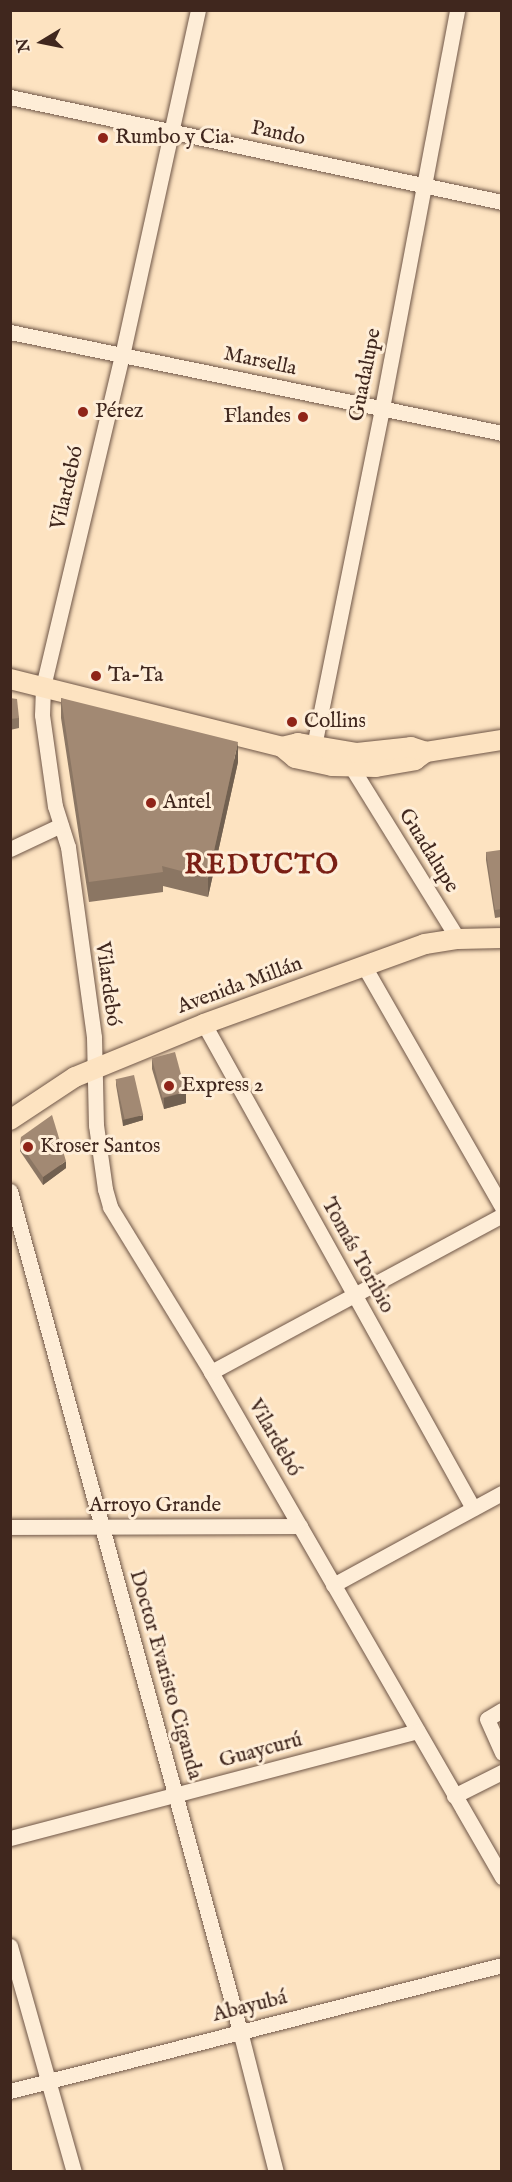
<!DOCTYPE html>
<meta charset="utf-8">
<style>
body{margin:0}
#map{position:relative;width:512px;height:2182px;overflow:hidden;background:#fde3c1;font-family:"IM FELL English",serif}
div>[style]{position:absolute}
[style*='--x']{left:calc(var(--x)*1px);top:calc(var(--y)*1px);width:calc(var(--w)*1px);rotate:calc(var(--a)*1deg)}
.roads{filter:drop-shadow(0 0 2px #6f5647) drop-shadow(0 0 2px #6f5647)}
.minor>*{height:15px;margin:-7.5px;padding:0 7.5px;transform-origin:7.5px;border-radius:7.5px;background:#feedd7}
.major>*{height:20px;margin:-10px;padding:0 10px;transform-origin:10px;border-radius:10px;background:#fde3c1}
.wall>*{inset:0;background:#8b7663}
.shaded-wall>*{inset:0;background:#716050}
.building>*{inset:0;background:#a28973;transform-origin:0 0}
.dots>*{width:16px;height:16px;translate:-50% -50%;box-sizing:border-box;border:3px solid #feedd7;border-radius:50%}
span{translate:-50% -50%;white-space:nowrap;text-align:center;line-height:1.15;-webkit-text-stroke:6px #feedd7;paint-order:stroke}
.street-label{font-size:21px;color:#40271e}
.poi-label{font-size:21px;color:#40271e}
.left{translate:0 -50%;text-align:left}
.right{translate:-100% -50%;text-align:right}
.district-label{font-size:27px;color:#7a1f14;font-weight:700;letter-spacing:1.5px}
.frame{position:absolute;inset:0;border:12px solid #40271e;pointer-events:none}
.north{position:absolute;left:12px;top:12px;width:60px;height:60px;-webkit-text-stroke:4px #feedd7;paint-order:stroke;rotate:260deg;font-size:16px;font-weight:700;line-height:24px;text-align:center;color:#40271e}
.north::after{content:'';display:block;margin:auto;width:21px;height:27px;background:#40271e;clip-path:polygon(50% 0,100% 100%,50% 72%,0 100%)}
</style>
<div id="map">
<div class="roads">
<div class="minor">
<i style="--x:198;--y:10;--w:353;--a:102.4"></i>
<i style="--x:122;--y:355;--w:341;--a:103.4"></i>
<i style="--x:43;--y:687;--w:28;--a:92"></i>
<i style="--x:42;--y:715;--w:92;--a:81.9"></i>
<i style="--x:55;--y:806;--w:43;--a:72.4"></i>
<i style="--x:68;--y:847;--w:192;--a:82.2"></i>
<i style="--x:94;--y:1037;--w:88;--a:88.7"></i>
<i style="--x:96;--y:1125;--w:65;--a:82"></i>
<i style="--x:105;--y:1189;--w:19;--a:74"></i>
<i style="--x:110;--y:1207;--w:193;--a:58.5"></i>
<i style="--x:211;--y:1372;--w:583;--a:60.05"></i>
<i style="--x:10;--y:97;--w:503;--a:12.05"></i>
<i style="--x:10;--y:332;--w:502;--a:11.6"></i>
<i style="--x:314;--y:746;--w:345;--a:-78.6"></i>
<i style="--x:382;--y:408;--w:405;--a:-79.3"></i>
<i style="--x:355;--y:759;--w:9;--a:108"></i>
<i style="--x:352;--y:768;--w:201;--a:58.2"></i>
<i style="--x:10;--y:849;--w:56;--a:-25.2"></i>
<i style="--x:364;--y:966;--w:278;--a:60.2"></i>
<i style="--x:204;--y:1024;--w:554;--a:60.94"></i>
<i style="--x:10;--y:1191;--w:871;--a:74.69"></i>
<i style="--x:240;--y:2031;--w:146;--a:75.7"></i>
<i style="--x:211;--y:1372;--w:331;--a:-28.3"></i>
<i style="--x:10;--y:1527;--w:290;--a:-0.2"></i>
<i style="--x:333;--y:1585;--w:192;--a:-28.6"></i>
<i style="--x:502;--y:1710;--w:17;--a:149"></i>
<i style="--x:487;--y:1719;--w:37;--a:66"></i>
<i style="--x:454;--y:1796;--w:54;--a:-26.6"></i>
<i style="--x:10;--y:1838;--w:421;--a:-14.7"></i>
<i style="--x:10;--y:1946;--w:235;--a:74.2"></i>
<i style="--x:10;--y:2091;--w:508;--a:-14.36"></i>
</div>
<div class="major">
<i style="--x:10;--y:679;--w:280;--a:14"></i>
<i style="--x:282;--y:747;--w:17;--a:40"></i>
<i style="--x:295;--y:758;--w:38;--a:12"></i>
<i style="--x:332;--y:766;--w:44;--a:1.3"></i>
<i style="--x:376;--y:767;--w:40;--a:-10"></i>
<i style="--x:415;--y:760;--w:14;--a:-36"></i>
<i style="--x:282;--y:747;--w:16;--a:-14"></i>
<i style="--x:298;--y:743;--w:60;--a:9.6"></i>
<i style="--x:357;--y:753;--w:54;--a:-6.3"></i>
<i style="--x:411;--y:747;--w:16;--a:18"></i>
<i style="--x:426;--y:752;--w:77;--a:-9"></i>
<i style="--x:10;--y:1120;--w:78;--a:-33.5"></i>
<i style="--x:75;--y:1077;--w:139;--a:-22.3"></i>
<i style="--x:204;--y:1024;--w:235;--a:-19.9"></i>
<i style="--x:425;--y:944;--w:33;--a:-9"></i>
<i style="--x:458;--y:939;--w:44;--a:-1.3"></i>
</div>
</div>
<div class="wall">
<i style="clip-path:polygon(10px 698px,19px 718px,19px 728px,10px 730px)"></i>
<i style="clip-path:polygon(61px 698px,238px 762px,208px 897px,163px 886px,163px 892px,89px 902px,61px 718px)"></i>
<i style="clip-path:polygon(486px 852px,501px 859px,501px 917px,495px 918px,486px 860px)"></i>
<i style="clip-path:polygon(152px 1059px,186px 1103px,164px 1109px,152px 1069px)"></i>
<i style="clip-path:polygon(116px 1080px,143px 1120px,123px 1126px,116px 1085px)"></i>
<i style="clip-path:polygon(20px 1144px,66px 1168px,43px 1185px,20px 1151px)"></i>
</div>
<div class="shaded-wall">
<i style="clip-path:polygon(238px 742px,238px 762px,208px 897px,208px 878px)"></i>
<i style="clip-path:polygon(186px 1092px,186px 1103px,164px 1109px,164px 1098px)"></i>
<i style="clip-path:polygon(143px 1115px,143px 1120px,123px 1126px,123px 1120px)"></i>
<i style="clip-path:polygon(66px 1161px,66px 1168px,43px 1185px,43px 1177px)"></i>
</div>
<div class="building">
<i style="clip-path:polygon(10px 698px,17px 699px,19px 718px,10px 719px)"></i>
<i style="clip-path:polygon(61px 698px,238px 742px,208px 878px,162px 866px,163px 872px,89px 882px)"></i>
<i style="clip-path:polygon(500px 850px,501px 859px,501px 909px,495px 910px,486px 852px)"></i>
<i style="left:175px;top:1052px;width:41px;height:24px;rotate:75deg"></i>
<i style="left:134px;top:1075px;width:41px;height:19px;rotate:77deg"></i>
<i style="clip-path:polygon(52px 1115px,66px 1161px,43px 1177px,20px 1144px,21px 1137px)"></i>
</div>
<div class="dots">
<i style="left:103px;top:138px;background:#8f2418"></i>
<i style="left:83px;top:412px;background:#8f2418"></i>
<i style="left:303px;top:417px;background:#8f2418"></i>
<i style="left:96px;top:676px;background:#8f2418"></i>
<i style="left:292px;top:722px;background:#8f2418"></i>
<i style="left:151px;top:803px;background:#8f2418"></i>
<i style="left:169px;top:1086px;background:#8f2418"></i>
<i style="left:28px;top:1147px;background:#8f2418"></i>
</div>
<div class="street-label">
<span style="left:278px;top:134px;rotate:12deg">Pando</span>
<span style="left:260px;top:362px;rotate:12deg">Marsella</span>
<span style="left:366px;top:375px;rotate:-79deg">Guadalupe</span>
<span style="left:68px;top:488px;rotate:-77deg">Vilardebó</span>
<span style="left:428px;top:851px;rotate:58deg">Guadalupe</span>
<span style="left:107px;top:984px;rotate:82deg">Vilardebó</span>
<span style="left:240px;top:986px;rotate:-20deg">Avenida Millán</span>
<span style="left:357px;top:1256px;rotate:61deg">Tomás Toribio</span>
<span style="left:274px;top:1438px;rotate:60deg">Vilardebó</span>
<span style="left:155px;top:1506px">Arroyo Grande</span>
<span style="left:165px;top:1675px;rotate:74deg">Doctor Evaristo Ciganda</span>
<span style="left:261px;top:1751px;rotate:-15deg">Guaycurú</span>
<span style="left:250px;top:2007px;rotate:-14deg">Abayubá</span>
</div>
<div class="poi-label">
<span class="left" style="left:115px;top:138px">Rumbo y Cia.</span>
<span class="left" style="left:95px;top:412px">Pérez</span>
<span class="right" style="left:291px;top:417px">Flandes</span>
<span class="left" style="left:108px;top:676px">Ta-Ta</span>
<span class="left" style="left:304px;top:722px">Collins</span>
<span class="left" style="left:163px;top:803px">Antel</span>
<span class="left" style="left:181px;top:1086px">Express 2</span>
<span class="left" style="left:40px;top:1147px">Kroser Santos</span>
</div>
<div class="district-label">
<span style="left:262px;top:867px">REDUCTO</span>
</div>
<div class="frame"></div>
<div class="north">N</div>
</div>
